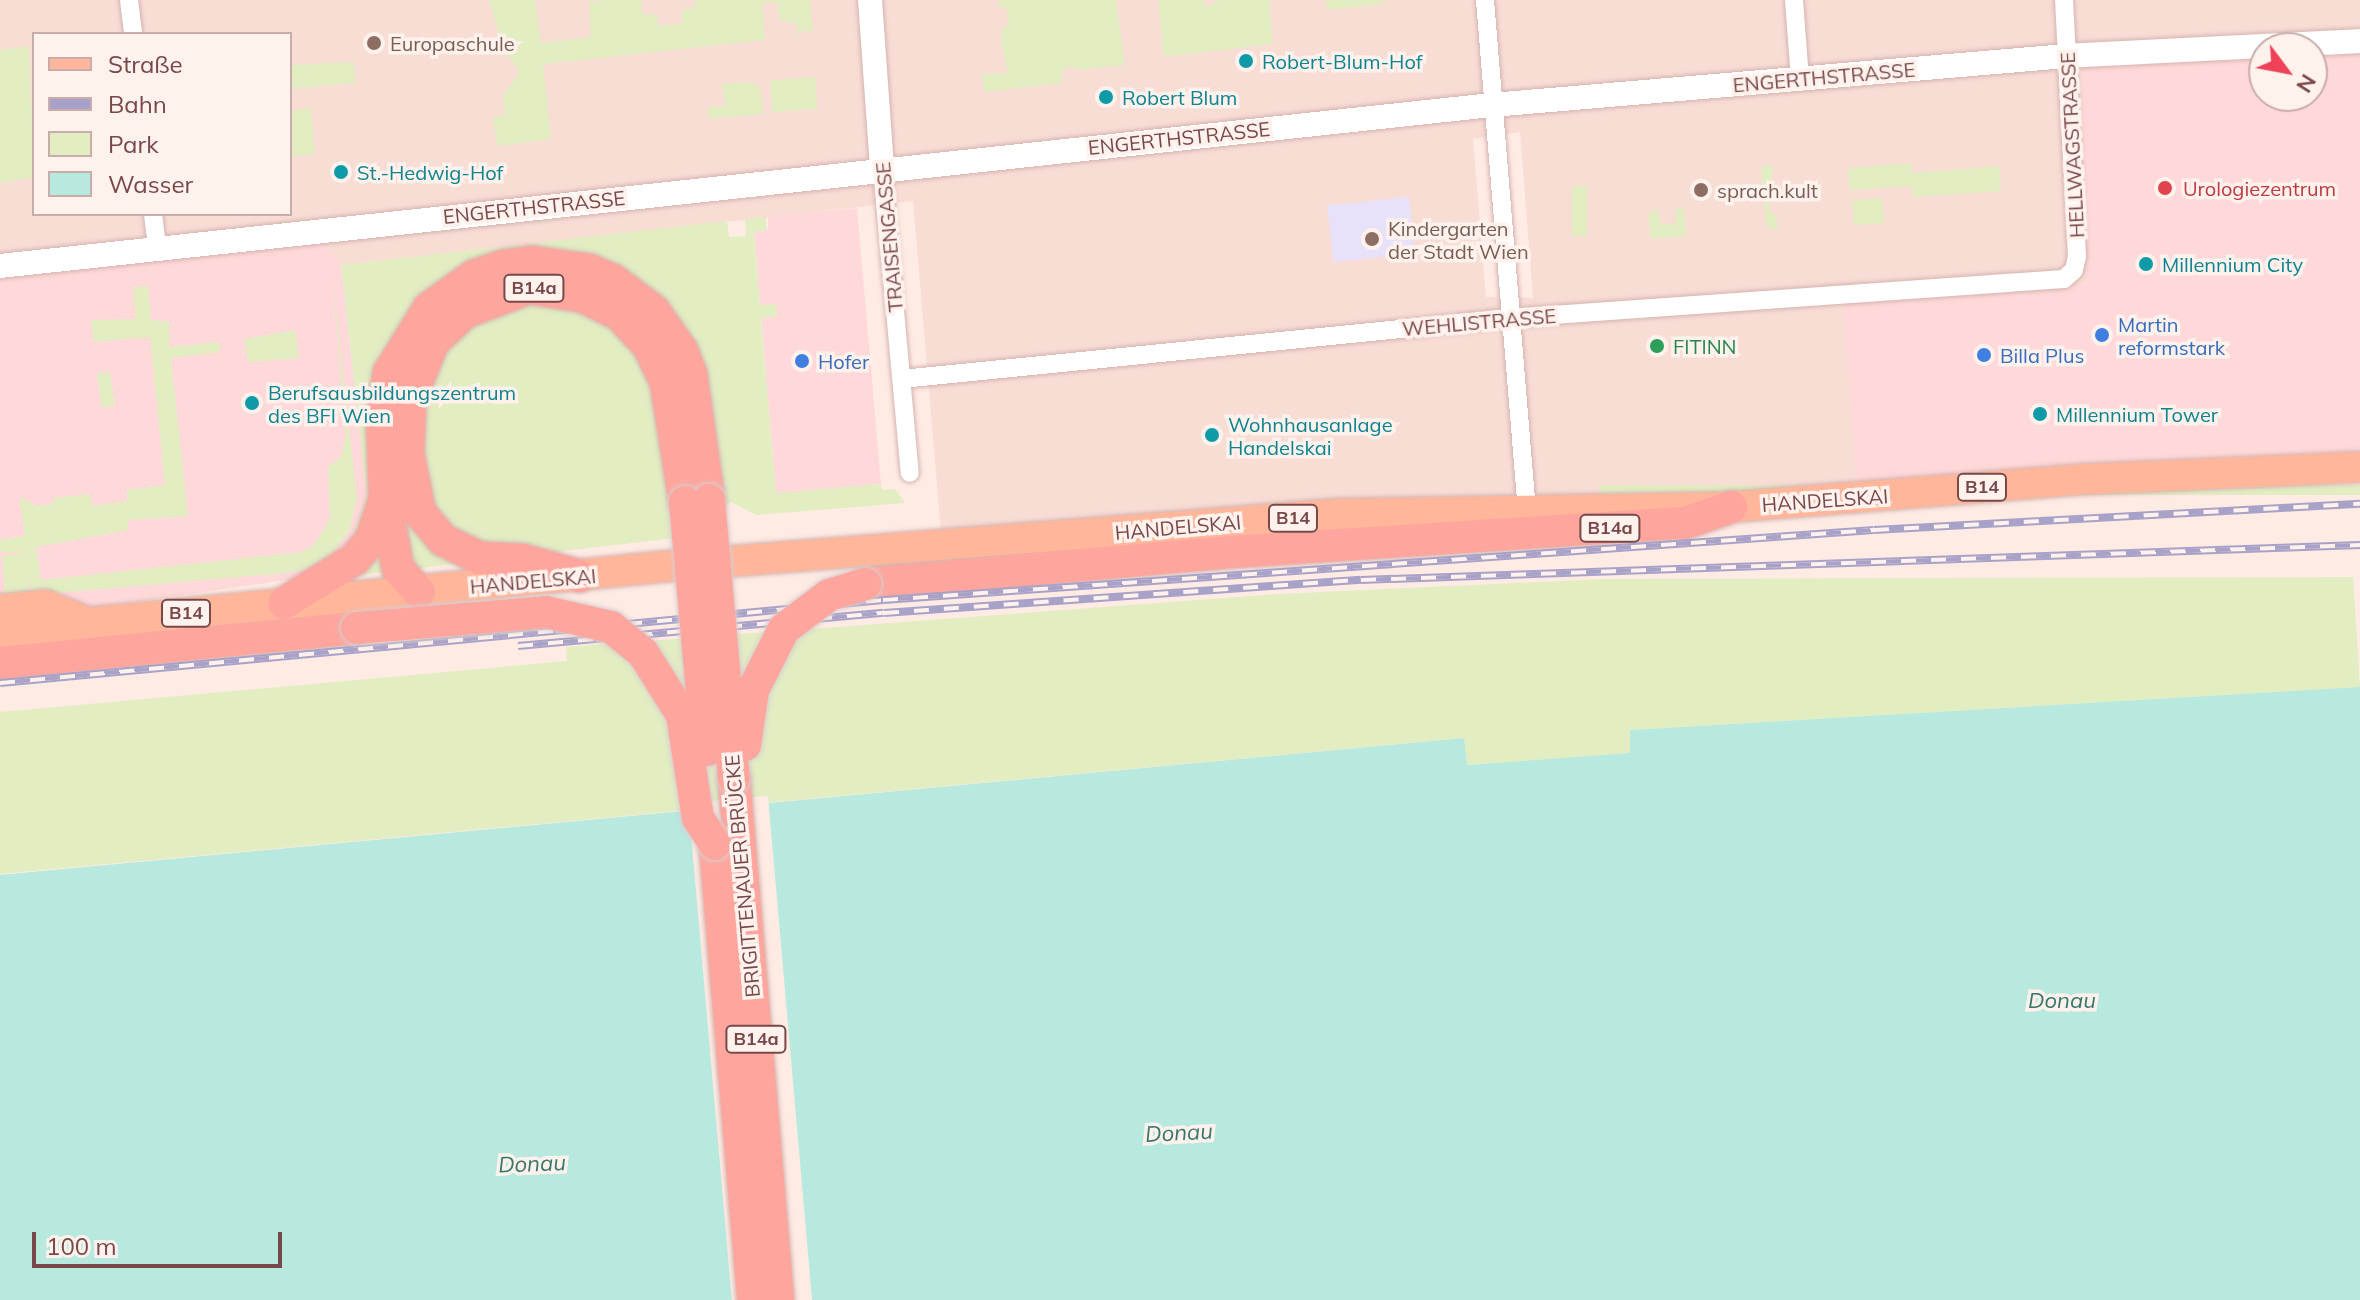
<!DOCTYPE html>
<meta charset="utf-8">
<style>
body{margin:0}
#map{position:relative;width:2360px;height:1300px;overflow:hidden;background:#feebe4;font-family:Mulish,sans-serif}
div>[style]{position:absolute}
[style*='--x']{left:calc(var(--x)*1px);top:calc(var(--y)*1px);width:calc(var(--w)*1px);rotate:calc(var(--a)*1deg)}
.residential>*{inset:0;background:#f8ddd5}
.commercial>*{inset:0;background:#ffd8d9}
.education>*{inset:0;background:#e8e1fa;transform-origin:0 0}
.green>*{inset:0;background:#e2edc2;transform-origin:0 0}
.water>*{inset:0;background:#b7e9df}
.pier>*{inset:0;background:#feebe4;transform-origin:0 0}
.roads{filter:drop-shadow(0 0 2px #d5b3af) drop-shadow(0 0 2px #d5b3af)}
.minor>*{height:18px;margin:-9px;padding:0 9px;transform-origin:9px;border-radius:9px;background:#fff}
.tertiary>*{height:24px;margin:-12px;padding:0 12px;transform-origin:12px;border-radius:12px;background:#fff}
.primary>*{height:30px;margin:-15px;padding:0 15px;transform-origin:15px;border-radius:15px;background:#ffb69a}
.trunk>*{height:32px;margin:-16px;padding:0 16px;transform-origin:16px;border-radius:16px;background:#fea69d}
.rail>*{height:8px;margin-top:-4px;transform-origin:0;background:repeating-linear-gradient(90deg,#fff1ec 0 15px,#a9a2c8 0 30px);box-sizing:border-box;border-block:2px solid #a9a2c8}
.bridges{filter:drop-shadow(0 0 2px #d9cccc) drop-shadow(0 0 2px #d9cccc)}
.trunk-bridge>*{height:32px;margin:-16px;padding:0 16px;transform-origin:16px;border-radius:16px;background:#fea69d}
.dots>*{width:22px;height:22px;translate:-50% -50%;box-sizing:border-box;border:4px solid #fff1ec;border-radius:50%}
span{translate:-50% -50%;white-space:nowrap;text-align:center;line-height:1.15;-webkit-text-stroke:7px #fff1ec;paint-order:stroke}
.shield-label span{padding:2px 6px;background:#fff1ec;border:2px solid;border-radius:6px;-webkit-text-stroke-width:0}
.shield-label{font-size:18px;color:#784848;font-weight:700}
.education-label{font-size:20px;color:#785e54}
.left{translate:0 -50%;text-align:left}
.culture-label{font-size:20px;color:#0d838f}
.street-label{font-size:20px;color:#784848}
.health-label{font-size:20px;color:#be3a42}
.shop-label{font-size:20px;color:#366cbe}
.leisure-label{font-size:20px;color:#27864d}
.water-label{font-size:22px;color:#38776c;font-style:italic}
.legend{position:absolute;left:32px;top:32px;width:260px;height:184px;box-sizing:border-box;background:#fff1ec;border:2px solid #c9adaa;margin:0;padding:10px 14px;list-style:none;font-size:24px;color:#784848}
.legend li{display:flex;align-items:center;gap:16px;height:40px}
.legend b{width:40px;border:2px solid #c9adaa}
.north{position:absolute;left:2248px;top:32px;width:80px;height:80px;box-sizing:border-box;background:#fff1ec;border:2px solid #c9adaa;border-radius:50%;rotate:122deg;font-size:22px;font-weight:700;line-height:32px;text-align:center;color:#784848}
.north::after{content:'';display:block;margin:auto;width:28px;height:36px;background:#ef4258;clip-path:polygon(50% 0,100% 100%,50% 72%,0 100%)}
.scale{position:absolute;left:32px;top:1232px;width:250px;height:36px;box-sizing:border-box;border:4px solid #784848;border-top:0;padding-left:10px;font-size:24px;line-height:28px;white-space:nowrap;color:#784848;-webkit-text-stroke:6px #fff1ec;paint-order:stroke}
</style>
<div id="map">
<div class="residential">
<i style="clip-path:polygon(evenodd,0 0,2360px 0,2360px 53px,2081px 67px,2088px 283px,1843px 300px,1857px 490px,945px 580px,913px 201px,341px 265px,325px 243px,0 277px,0 0,34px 34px,290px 34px,290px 214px,34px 214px,34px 34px,0 0,1520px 132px,1533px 298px,1486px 297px,1473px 139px,1520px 132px)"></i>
</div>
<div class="commercial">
<i style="clip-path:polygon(2360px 53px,2360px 460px,1857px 490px,1843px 300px,2087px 283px,2081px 67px,2264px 58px,2264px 96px,2312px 96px,2312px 55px)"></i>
<i style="clip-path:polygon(857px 208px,881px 484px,776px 494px,754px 231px,768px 230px,768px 217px)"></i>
<i style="clip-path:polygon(325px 243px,341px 265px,367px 495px,348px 550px,306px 577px,0 622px,0 277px)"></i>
</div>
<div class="education">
<i style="left:1409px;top:197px;width:57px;height:82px;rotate:84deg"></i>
</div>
<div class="green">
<i style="clip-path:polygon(489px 0,535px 0,541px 43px,591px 37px,589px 2px,606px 0,641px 0,643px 15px,657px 14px,658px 26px,682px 23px,682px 10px,695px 8px,695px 0,810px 0,813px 34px,805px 29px,798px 36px,797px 24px,780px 20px,777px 2px,762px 3px,765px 40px,543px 64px,551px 139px,497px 146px,493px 117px,505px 115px,503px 95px,520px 71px,504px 52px)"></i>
<i style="clip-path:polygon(999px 0,1116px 0,1125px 65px,1079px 70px,1071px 66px,1061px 71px,1062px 83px,984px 92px,982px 74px,1008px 73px,1001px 41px,1002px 28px,1009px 26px,1007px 8px,1000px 8px)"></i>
<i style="clip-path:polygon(1158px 0,1203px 0,1205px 7px,1219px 0,1269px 0,1273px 44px,1164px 57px)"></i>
<i style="clip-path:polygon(1326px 0,1383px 0,1383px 4px,1327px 10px)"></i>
<i style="clip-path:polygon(29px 46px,34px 177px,0 183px,0 50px)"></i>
<i style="clip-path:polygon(353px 62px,356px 83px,290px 89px,290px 65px)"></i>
<i style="left:815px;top:77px;width:32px;height:45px;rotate:86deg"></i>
<i style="clip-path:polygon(752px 82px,760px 88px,763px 114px,709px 119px,707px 108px,725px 106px,722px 84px)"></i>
<i style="clip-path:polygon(311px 108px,315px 154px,290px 157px,290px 111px)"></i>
<i style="clip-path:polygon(1911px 163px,1912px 173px,1999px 166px,2001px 191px,1913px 197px,1912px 186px,1850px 190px,1848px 168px)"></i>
<i style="clip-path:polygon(1773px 165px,1769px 211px,1776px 215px,1778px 230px,1766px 226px,1761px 166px)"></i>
<i style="left:1572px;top:186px;width:15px;height:50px"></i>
<i style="left:1882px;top:198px;width:25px;height:30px;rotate:85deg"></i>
<i style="clip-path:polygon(1684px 208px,1686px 236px,1651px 239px,1648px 213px,1658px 210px,1661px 225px,1676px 224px,1675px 210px)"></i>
<i style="clip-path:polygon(766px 217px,767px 230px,754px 232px,760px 305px,776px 304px,777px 316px,761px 318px,776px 493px,881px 484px,882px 490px,895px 489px,905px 503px,757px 515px,731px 502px,675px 538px,360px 575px,348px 550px,367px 495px,341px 265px,727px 221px,729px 237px,746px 236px,745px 219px)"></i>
<i style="clip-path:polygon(332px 276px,357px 499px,349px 531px,332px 554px,305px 569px,285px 573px,32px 595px,29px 578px,30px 595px,0 597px,5px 589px,2px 556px,27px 554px,0 552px,0 540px,25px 536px,19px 497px,37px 506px,53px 504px,54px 498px,90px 494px,92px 506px,127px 501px,127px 490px,165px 485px,150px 337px,94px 342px,91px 320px,136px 319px,133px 287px,148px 286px,151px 320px,170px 322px,169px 347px,219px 342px,220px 352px,171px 358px,188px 516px,128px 520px,128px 530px,36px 547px,41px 580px,302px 552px,314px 545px,330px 519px,328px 467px,341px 457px,346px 435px)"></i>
<i style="clip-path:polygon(295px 330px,299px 358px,248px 362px,245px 339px)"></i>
<i style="left:110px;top:372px;width:34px;height:13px;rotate:82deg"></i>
<i style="left:2360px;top:485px;width:10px;height:761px;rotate:90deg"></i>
<i style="clip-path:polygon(2353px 577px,2360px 687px,1630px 730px,1631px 753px,1466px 765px,1463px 738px,0 874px,0 712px,567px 661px,566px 647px,1279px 594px,1603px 579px)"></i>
</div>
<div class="water">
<i style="clip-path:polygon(2360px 687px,2360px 1300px,0 1300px,0 875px,1464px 738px,1467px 765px,1630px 753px,1630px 730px)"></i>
</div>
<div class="pier">
<i style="left:768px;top:796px;width:506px;height:80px;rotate:85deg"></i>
</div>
<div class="roads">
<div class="minor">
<i style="--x:129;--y:0;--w:34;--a:83"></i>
<i style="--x:1485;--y:0;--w:514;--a:85.31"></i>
<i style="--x:1794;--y:0;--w:79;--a:85.7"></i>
<i style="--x:882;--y:168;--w:306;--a:84.8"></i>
<i style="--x:153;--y:214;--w:34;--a:83"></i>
<i style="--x:902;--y:379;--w:611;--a:-5.73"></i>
<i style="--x:1510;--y:318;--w:555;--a:-4.03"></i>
<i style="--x:2064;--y:279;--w:13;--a:-42"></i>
<i style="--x:2074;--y:270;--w:14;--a:-78"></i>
<i style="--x:2077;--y:256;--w:256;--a:-92.9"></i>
</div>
<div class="tertiary">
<i style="--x:870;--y:0;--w:168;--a:85.9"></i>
<i style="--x:0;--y:266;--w:1501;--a:-6.16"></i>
<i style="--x:1492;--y:105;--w:576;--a:-4.88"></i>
<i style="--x:2066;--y:56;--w:294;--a:-2.9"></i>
</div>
<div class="primary">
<i style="--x:0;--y:610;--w:45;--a:-6.3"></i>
<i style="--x:45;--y:605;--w:45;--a:22"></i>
<i style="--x:0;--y:637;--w:89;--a:-9"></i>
<i style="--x:88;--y:623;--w:584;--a:-5.6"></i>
<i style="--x:669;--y:566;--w:671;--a:-4.44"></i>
<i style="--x:1338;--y:514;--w:393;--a:-1"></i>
<i style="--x:1731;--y:507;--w:358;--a:-4.5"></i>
<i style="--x:2088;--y:479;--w:272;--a:-2.5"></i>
</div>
<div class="trunk">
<i style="--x:580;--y:576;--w:59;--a:-164.3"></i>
<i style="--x:523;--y:560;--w:43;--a:-177.3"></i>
<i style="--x:480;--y:558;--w:41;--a:-154.1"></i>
<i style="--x:443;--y:540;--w:35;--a:-130"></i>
<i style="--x:420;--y:513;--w:60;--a:-101.5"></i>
<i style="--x:408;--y:454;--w:55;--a:-87.9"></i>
<i style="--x:410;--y:399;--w:61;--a:-68"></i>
<i style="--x:433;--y:342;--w:44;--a:-43.2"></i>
<i style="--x:465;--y:312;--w:68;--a:-20.6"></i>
<i style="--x:529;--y:288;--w:54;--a:8.6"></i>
<i style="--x:582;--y:296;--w:42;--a:26.6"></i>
<i style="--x:620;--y:315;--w:41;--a:47"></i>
<i style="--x:648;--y:345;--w:41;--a:64.1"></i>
<i style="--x:666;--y:382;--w:121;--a:81"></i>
<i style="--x:865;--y:584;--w:367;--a:-5"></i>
<i style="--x:1231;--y:552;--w:455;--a:-3.7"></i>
<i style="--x:1685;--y:523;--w:49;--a:-19.2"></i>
<i style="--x:419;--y:592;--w:31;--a:-132"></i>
<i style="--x:398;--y:569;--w:72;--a:-100.4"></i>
<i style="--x:385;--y:498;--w:81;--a:-92.1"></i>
<i style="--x:382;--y:417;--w:45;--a:-81"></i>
<i style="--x:389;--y:373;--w:76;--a:-58.4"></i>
<i style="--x:429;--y:308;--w:55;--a:-35.4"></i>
<i style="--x:474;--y:276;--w:31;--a:-19"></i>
<i style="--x:503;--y:266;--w:29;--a:-8"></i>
<i style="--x:532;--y:262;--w:58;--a:8"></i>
<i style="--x:589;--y:270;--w:26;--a:23"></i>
<i style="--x:613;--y:280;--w:51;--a:37.1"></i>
<i style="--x:654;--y:311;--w:49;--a:55"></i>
<i style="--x:682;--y:351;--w:25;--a:69"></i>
<i style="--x:691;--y:374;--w:127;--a:81.9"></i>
<i style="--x:284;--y:603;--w:84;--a:-31.8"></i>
<i style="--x:355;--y:559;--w:25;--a:-50"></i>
<i style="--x:371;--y:540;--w:44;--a:-71.6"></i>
<i style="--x:0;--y:663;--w:359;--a:-5.6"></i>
<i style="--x:734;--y:778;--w:524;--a:85.18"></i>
<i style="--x:715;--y:844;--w:458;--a:85.2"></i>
</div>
</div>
<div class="rail">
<i style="--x:518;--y:646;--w:367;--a:-5.2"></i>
<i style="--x:884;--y:613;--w:478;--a:-4"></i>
<i style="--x:1361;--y:580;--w:1000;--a:-2.01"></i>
<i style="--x:0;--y:683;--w:887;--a:-5.37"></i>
<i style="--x:883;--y:600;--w:993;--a:-4.04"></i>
<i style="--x:1874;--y:530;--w:487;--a:-3.1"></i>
</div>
<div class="bridges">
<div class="trunk-bridge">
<i style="--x:709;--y:500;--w:279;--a:84.9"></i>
<i style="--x:685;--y:502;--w:249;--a:84.9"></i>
<i style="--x:357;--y:628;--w:190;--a:-4.8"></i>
<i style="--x:546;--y:612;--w:67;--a:13"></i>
<i style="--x:611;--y:627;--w:41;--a:39.1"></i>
<i style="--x:643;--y:653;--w:73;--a:57.8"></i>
<i style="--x:682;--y:715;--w:104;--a:81.2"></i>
<i style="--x:698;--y:818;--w:31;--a:57"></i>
<i style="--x:745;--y:745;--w:56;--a:-81.7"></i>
<i style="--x:753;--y:690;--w:68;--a:-63.1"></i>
<i style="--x:784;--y:629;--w:56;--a:-37.1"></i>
<i style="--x:829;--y:595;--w:38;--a:-17"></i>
</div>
</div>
<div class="dots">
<i style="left:374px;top:43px;background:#8d6e63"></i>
<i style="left:1246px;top:61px;background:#0f9aa8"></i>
<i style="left:1106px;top:97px;background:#0f9aa8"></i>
<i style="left:341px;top:172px;background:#0f9aa8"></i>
<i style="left:2165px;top:188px;background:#e0444e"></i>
<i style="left:1701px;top:190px;background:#8d6e63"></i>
<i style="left:1372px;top:239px;background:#8d6e63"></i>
<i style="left:2146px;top:264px;background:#0f9aa8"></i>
<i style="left:2102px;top:335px;background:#3f7fe0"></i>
<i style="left:1657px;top:346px;background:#2e9e5b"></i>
<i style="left:1984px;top:355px;background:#3f7fe0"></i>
<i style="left:802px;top:361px;background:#3f7fe0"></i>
<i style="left:252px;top:403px;background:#0f9aa8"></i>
<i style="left:2040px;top:414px;background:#0f9aa8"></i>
<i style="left:1212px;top:435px;background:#0f9aa8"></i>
</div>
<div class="shield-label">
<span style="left:534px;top:288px">B14a</span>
<span style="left:1982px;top:487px">B14</span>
<span style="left:1293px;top:518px">B14</span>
<span style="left:1610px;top:528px">B14a</span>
<span style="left:186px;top:613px">B14</span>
<span style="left:756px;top:1039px">B14a</span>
</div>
<div class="education-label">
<span class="left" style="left:390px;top:43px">Europaschule</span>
<span class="left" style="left:1717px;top:190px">sprach.kult</span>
<span class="left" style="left:1388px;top:240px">Kindergarten<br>der Stadt Wien</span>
</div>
<div class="culture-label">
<span class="left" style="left:1262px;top:61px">Robert-Blum-Hof</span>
<span class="left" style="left:1122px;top:97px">Robert Blum</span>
<span class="left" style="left:357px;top:172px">St.-Hedwig-Hof</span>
<span class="left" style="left:2162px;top:264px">Millennium City</span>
<span class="left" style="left:268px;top:404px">Berufsausbildungszentrum<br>des BFI Wien</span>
<span class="left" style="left:2056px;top:414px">Millennium Tower</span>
<span class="left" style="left:1228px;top:436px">Wohnhausanlage<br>Handelskai</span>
</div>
<div class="street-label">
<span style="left:1824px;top:77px;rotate:-5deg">ENGERTHSTRASSE</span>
<span style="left:1179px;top:138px;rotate:-6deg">ENGERTHSTRASSE</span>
<span style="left:2072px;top:145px;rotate:-93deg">HELLWAGSTRASSE</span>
<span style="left:534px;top:207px;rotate:-6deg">ENGERTHSTRASSE</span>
<span style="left:889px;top:237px;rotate:-95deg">TRAISENGASSE</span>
<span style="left:1479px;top:322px;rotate:-5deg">WEHLISTRASSE</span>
<span style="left:1825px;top:500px;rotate:-4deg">HANDELSKAI</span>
<span style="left:1178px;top:527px;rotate:-5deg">HANDELSKAI</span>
<span style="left:533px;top:581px;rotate:-5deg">HANDELSKAI</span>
<span style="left:742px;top:876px;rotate:-95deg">BRIGITTENAUER BRÜCKE</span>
</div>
<div class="health-label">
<span class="left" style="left:2183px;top:188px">Urologiezentrum</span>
</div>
<div class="shop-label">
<span class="left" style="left:2118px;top:336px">Martin<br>reformstark</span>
<span class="left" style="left:2000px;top:355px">Billa Plus</span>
<span class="left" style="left:818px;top:361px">Hofer</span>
</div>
<div class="leisure-label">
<span class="left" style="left:1673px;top:346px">FITINN</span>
</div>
<div class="water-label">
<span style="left:2062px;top:1001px">Donau</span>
<span style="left:1179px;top:1133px;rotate:-3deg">Donau</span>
<span style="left:532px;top:1164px;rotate:-2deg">Donau</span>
</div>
<ul class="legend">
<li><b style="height:10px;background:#ffb69a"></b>Straße</li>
<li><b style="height:10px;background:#a9a2c8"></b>Bahn</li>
<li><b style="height:22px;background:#e2edc2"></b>Park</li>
<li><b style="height:22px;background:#b7e9df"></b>Wasser</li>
</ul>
<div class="north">N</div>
<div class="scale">100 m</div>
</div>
